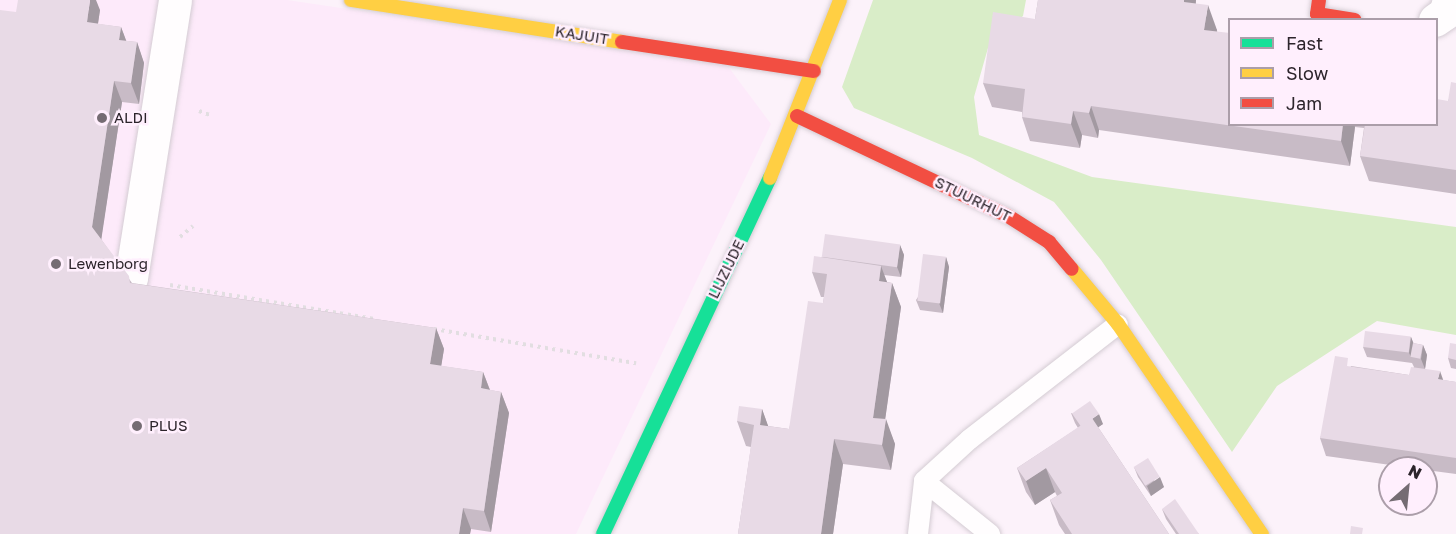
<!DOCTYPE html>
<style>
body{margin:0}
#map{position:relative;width:1456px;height:534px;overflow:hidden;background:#fcf2fa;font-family:"Golos Text",sans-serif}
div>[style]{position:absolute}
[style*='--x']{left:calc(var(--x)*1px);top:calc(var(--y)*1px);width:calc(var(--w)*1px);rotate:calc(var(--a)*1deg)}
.built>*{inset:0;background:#fdeafa}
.green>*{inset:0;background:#d9edc8}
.path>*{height:4px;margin-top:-2px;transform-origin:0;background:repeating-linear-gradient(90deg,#e2dee1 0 3px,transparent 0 7.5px)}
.roads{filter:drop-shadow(0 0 2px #d4ccd3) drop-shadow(0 0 2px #d4ccd3)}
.lane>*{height:20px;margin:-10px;padding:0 10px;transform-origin:10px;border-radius:10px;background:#fffdfe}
.street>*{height:33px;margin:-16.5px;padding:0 16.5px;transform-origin:16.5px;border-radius:16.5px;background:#fffdfe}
.fast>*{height:14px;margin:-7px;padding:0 7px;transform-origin:7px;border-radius:7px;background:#16e098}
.slow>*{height:14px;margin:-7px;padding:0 7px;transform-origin:7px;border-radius:7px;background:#ffcf43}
.jam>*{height:14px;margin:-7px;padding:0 7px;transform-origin:7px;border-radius:7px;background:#f24e42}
.wall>*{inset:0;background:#c8bbc6}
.shaded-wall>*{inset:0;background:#a299a1}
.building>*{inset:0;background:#e8dae6;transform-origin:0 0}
.dots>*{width:16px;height:16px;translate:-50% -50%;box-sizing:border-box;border:3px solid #ffeffd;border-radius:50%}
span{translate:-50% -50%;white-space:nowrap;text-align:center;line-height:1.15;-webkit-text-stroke:5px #ffeffd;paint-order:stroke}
.street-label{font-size:15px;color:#2c242b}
.poi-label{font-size:15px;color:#2c242b}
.left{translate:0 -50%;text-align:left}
.legend{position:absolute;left:1228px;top:18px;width:210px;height:108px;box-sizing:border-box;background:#ffeffd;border:2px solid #ab9ea9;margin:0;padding:8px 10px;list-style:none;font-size:18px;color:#2c242b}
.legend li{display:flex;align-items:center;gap:12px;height:30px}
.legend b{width:30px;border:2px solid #ab9ea9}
.north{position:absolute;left:1378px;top:456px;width:60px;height:60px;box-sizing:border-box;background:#ffeffd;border:2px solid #ab9ea9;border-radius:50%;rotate:27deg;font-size:16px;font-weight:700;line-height:24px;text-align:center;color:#2c242b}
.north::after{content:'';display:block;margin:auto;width:21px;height:27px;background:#756c73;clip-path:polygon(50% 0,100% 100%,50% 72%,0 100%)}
</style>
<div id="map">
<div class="built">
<i style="clip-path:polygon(0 0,287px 0,727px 65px,771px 124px,576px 534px,0 534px)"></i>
</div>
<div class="green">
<i style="clip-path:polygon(873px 0,1026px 0,1023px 16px,988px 48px,974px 97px,979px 135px,1092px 177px,1456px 227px,1456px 335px,1377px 321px,1277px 386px,1232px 452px,1101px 260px,1054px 202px,972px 158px,854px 108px,842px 87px)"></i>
</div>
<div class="path">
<i style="--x:199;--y:111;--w:12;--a:20"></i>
<i style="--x:180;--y:237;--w:17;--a:-40"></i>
<i style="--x:170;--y:285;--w:209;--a:9.4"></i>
<i style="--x:434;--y:329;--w:205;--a:9.6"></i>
</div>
<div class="roads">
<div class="lane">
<i style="--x:924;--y:481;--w:85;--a:38.8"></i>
<i style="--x:918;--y:534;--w:53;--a:-83.5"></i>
<i style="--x:924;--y:481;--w:62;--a:-42.4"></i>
<i style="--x:970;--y:439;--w:187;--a:-37.8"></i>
</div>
<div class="street">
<i style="--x:1435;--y:20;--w:12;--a:-35"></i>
<i style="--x:1445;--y:13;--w:14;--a:-73"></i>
<i style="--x:125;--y:280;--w:6;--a:-18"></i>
<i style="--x:131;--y:278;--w:281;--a:-81"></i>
</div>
<div class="fast">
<i style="--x:603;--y:534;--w:393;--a:-64.9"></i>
</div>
<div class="slow">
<i style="--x:351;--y:0;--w:274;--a:8.8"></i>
<i style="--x:770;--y:178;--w:191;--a:-68.5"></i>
<i style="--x:1072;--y:269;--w:72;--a:50.1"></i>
<i style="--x:1118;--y:324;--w:255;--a:55.6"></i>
</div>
<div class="jam">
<i style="--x:1319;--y:0;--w:14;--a:98"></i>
<i style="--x:1317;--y:14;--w:38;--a:9"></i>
<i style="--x:622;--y:42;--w:194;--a:8.6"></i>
<i style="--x:797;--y:116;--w:233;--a:25.4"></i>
<i style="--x:1008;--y:216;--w:49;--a:32.4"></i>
<i style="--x:1049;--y:242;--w:35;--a:50"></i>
</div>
</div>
<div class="wall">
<i style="clip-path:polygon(1038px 0,1196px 0,1196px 4px,1217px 30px,1230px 124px,1437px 124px,1448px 101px,1456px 83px,1456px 194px,1369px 181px,1360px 156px,1364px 128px,1355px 127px,1350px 166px,1099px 130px,1098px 138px,1082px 135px,1080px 148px,1030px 141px,1022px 117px,1022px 112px,992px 107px,983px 83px,1035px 19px)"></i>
<i style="clip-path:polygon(100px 10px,98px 24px,121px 27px,126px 41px,137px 42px,144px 63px,139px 104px,122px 102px,101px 239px,132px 283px,436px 328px,444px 349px,441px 366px,483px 372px,490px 390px,501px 392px,509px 413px,491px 532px,471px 529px,470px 534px,0 534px,16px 12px)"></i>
<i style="clip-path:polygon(900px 245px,904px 255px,901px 277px,884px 275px,887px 282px,892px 283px,901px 307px,885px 419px,895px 444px,891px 470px,843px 464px,833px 534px,738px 534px,751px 447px,746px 446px,737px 421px,762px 409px,768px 426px,789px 429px,823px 303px,824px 297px,821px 297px,812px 272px,821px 257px)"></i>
<i style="clip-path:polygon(946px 257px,949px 267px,943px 313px,920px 310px,916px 300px)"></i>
<i style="clip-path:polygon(1411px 337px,1413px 343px,1423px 345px,1427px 355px,1425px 369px,1443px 380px,1456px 382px,1456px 474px,1426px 470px,1426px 468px,1412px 468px,1326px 456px,1320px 438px,1351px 366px,1409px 375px,1414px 367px,1412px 363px,1367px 357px,1363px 347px)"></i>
<i style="clip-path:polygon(1456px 344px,1456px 369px,1451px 368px,1448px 358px)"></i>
<i style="clip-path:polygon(1071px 413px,1103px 424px,1098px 427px,1169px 534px,1065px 534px,1059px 525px,1050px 500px,1057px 496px,1055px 492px,1035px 505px,1026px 492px,1017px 468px,1078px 428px,1075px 423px)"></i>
<i style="clip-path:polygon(1134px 467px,1164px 487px,1151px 496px,1138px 477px)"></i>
<i style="clip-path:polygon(1162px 509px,1199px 534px,1176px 534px,1166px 519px)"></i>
</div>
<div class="shaded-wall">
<i style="clip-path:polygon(90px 0,96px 0,100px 10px,95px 43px,87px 22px)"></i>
<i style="clip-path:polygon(1184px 0,1196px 0,1193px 27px,1184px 2px)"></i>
<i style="clip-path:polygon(1208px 5px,1217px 30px,1213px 54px,1204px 30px)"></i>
<i style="clip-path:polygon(121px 27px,129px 48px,119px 40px)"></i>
<i style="clip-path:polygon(137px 42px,144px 63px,139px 104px,131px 83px)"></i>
<i style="clip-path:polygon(114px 81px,122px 102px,100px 248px,92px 227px)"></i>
<i style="clip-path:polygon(1091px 106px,1099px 130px,1098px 138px,1089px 113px)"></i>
<i style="clip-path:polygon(1073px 111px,1082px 135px,1080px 148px,1071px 124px)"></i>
<i style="clip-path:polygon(1343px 124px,1354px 124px,1355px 127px,1350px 166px,1341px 141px)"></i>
<i style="clip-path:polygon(900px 245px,904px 255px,901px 277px,897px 267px)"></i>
<i style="clip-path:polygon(946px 257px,949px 267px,943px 313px,939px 303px)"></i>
<i style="clip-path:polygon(881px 266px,890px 290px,879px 281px)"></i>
<i style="clip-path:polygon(892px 283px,901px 307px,882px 442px,873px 418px)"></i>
<i style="clip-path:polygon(436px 328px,444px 349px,438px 386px,430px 364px)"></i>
<i style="clip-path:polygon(1411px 337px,1415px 347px,1411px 357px,1409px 353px)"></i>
<i style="clip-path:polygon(1423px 345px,1427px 355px,1425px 369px,1421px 359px)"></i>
<i style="clip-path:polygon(1440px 371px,1446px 388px,1438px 379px)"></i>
<i style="clip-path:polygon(483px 372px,491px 393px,481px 388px)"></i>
<i style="clip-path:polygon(501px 392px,509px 413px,491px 532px,484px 511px)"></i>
<i style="clip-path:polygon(762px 409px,771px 434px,760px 425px)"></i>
<i style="clip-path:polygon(1099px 414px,1103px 424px,1084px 437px,1080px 427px)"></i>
<i style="clip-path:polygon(886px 419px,895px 444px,891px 470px,882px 445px)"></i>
<i style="clip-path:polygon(834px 439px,843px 464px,833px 534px,821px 534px)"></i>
<i style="clip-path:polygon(1046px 468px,1055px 492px,1035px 505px,1026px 481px)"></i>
<i style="clip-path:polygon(1160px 477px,1164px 487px,1151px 496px,1147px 486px)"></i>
<i style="clip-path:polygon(463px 508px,471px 529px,470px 534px,459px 534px)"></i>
</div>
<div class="building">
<i style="clip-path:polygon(18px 0,90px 0,87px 22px,121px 27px,119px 40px,137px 42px,131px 83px,114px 81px,92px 227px,129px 276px,130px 283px,436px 328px,430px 364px,483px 372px,481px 388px,501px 392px,484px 511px,463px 508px,459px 534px,0 534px,0 10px,16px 12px)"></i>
<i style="clip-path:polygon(1038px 0,1184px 0,1184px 2px,1208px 5px,1204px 30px,1230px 33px,1230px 124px,1343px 124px,1341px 141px,1091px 106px,1089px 113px,1073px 111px,1071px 124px,1022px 117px,1025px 89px,983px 83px,993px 12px,1035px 19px)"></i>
<i style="clip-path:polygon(1451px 82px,1456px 83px,1456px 170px,1360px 156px,1365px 124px,1437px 124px,1437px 99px,1448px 101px)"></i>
<i style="left:825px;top:234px;width:76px;height:23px;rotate:8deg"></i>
<i style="left:923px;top:254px;width:23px;height:47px;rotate:7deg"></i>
<i style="clip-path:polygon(814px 256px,881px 266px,879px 281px,892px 283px,873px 418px,886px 419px,882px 445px,834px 439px,821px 534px,738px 534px,754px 425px,737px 421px,739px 406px,762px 409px,760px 425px,789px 429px,808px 301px,823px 303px,827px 274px,812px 272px)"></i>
<i style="left:1365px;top:331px;width:46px;height:16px;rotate:7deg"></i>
<i style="left:1413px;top:343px;width:10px;height:14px;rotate:11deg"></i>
<i style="clip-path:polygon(1450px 343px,1456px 344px,1456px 360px,1448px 358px)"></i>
<i style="clip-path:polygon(1335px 356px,1348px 358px,1347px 366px,1409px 375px,1411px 367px,1440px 371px,1438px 379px,1456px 382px,1456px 458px,1320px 438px)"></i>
<i style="left:1090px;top:401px;width:16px;height:22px;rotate:55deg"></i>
<i style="clip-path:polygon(1092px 418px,1169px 534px,1072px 534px,1050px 500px,1062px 493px,1046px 468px,1026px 481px,1017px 468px)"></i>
<i style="left:1148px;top:458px;width:22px;height:17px;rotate:58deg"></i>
<i style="clip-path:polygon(1175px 499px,1199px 534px,1179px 534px,1162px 509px)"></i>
<i style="clip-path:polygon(1351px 526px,1363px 528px,1362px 534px,1350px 534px)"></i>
</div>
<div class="dots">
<i style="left:102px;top:118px;background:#756c73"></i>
<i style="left:56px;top:264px;background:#756c73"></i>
<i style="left:137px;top:426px;background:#756c73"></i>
</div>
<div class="street-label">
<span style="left:582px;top:35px;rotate:9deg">KAJUIT</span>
<span style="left:973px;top:199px;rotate:26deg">STUURHUT</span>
<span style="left:726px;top:269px;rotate:-64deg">LIJZIJDE</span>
</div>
<div class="poi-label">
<span class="left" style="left:114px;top:118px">ALDI</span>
<span class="left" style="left:68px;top:264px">Lewenborg</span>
<span class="left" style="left:149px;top:426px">PLUS</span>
</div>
<ul class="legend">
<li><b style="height:8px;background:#16e098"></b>Fast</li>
<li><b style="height:8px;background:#ffcf43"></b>Slow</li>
<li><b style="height:8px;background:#f24e42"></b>Jam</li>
</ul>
<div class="north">N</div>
</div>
